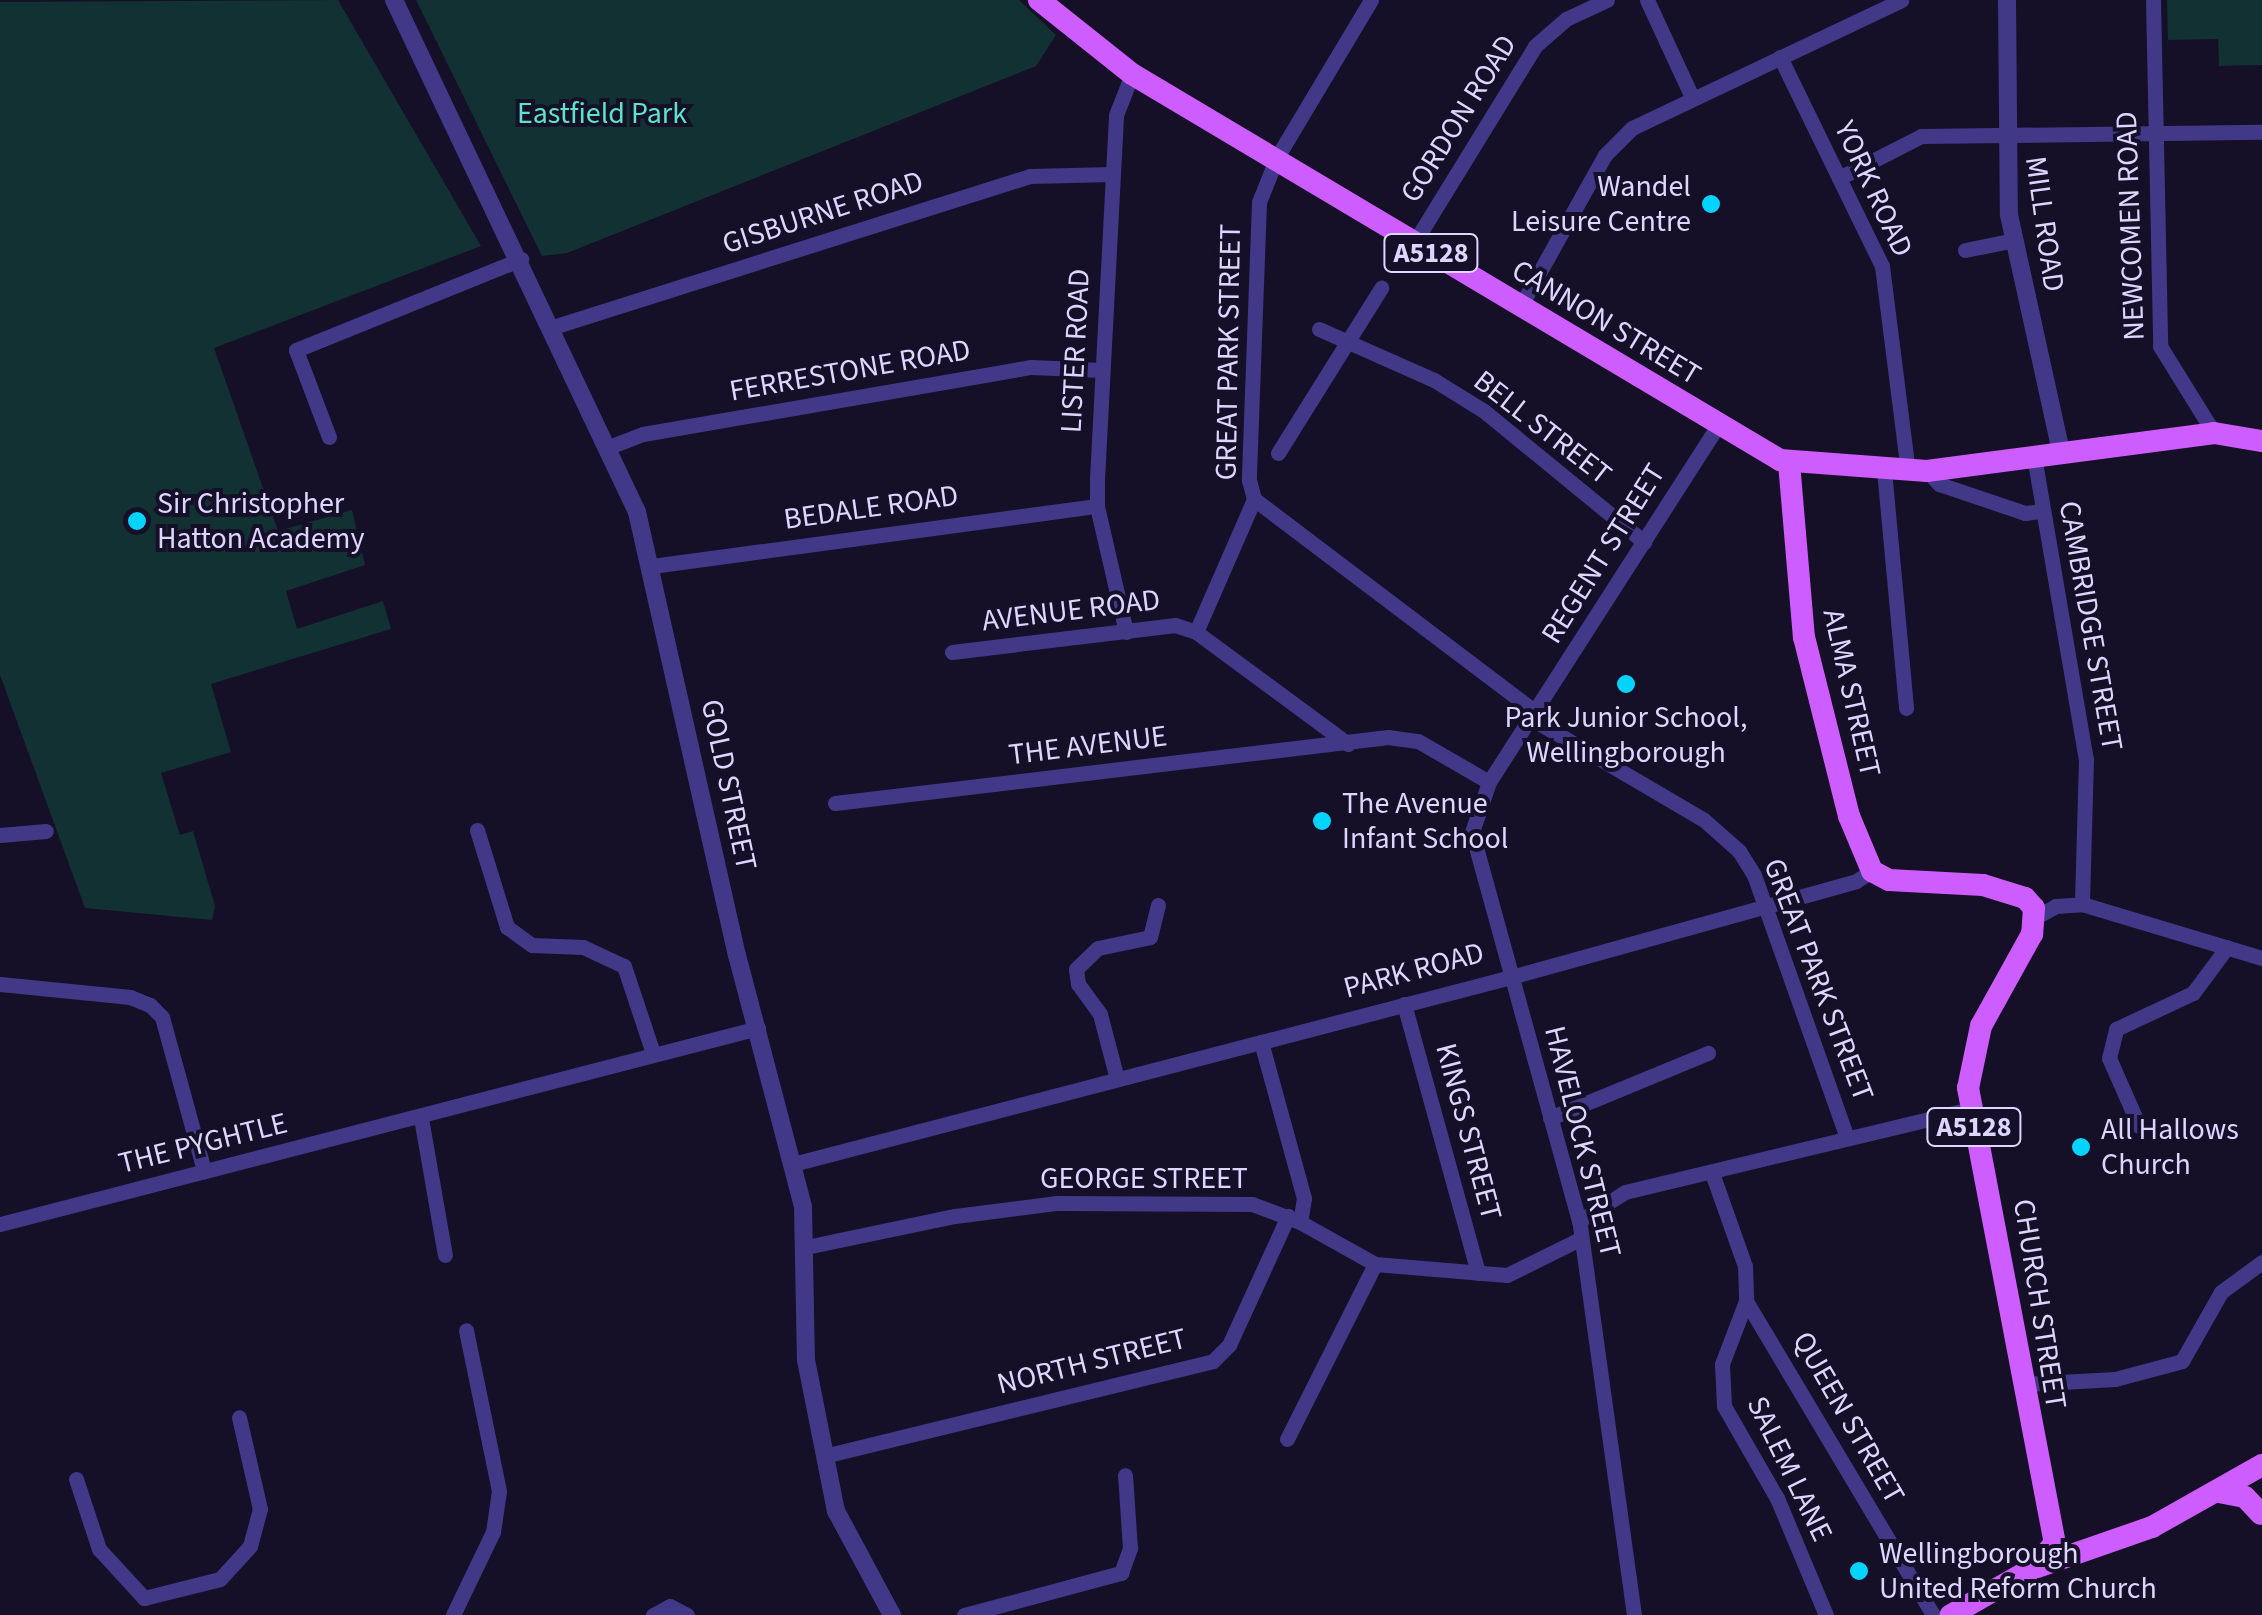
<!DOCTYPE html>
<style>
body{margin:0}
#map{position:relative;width:2262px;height:1615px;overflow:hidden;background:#150f28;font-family:"Source Sans 3",sans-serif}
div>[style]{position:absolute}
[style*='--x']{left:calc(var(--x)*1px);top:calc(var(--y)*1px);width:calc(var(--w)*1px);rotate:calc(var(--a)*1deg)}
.green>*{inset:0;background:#123132}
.minor>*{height:15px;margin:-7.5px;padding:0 7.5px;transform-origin:7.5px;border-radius:7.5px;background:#413988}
.tertiary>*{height:18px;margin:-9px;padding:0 9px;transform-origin:9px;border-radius:9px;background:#413988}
.primary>*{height:22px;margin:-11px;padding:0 11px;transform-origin:11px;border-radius:11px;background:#ce5dff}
.dots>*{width:28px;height:28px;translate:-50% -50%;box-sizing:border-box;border:5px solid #150f28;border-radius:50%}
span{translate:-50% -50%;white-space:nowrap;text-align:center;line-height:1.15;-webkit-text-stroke:8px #150f28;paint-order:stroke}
.shield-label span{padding:2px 8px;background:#150f28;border:2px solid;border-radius:8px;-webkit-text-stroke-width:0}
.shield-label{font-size:28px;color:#ddd6ff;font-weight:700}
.park-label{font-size:30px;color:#5de3cb}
.street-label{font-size:30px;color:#ddd6ff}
.poi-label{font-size:30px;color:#ddd6ff}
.right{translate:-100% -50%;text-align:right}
.left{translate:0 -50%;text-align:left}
</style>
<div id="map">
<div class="green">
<i style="clip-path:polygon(338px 0,481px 246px,214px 348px,278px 531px,352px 510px,365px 565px,286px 591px,297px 629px,383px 601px,391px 629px,211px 684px,231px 752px,161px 773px,180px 835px,193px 831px,215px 906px,212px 920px,85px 908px,0 675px,0 2px)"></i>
<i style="clip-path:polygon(416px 0,1019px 0,1056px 35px,1036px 66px,567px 253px,542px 256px)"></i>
<i style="clip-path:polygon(2167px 0,2262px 0,2262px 65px,2219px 66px,2218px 39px,2168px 40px)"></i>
</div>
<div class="minor">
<i style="--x:1371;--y:0;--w:183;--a:120.9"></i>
<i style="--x:1277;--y:157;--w:48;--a:111.8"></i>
<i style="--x:1259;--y:202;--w:278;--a:92.1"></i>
<i style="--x:1249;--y:480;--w:20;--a:75"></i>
<i style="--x:1254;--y:499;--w:353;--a:37.1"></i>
<i style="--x:1647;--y:0;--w:107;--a:65.1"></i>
<i style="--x:2153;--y:0;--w:346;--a:88.8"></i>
<i style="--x:2160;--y:346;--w:102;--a:58.2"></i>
<i style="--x:1780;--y:57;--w:233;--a:64"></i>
<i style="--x:1882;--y:266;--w:207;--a:82.8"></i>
<i style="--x:1839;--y:178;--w:92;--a:-27.1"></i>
<i style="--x:1921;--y:136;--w:341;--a:-0.7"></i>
<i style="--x:1414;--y:243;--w:231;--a:-58.4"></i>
<i style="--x:1535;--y:46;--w:41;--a:-41.1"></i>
<i style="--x:1566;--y:19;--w:45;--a:-24.9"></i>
<i style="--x:1965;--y:250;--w:50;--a:-11.5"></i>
<i style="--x:1520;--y:307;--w:174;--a:-60.8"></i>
<i style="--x:1605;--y:155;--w:38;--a:-45"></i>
<i style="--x:1632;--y:128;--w:298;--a:-25.4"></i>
<i style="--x:553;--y:327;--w:500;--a:-17.57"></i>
<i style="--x:1030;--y:176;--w:82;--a:-1.4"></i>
<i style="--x:1319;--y:329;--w:126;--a:23.9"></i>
<i style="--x:1434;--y:380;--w:59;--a:31.8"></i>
<i style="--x:1484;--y:411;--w:207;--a:39.3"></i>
<i style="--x:329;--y:437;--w:93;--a:-110.8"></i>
<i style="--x:296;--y:350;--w:243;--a:-22"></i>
<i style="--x:609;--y:447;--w:36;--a:-21"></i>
<i style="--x:643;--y:434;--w:394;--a:-9.8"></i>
<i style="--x:1031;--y:367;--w:71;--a:2.4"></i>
<i style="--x:1278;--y:453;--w:195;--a:-58"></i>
<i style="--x:2034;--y:456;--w:307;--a:80.3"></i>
<i style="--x:2086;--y:759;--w:145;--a:91.6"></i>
<i style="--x:1884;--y:470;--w:239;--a:84.7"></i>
<i style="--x:1927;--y:471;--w:18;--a:47"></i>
<i style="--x:1939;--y:484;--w:91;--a:18.6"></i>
<i style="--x:2025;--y:513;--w:17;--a:-7"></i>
<i style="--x:652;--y:566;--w:449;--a:-7.7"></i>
<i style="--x:1126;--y:632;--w:129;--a:-103"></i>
<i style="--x:1097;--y:506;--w:27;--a:-90"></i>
<i style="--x:1097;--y:479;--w:364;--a:-87"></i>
<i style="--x:1116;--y:115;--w:44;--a:-68.7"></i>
<i style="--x:1196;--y:632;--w:145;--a:-66.4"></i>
<i style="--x:952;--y:652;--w:225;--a:-6.9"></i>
<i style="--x:1175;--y:625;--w:22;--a:18"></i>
<i style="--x:1196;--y:632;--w:189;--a:36.4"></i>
<i style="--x:1532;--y:719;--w:199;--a:30.4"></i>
<i style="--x:1704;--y:820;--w:47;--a:41.5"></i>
<i style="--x:1739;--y:851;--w:28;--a:58"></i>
<i style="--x:1754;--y:875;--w:276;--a:70.5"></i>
<i style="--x:835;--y:803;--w:557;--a:-6.81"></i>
<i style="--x:1388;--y:737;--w:30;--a:8"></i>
<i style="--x:1418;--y:741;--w:82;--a:30"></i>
<i style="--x:477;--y:830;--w:102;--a:72.8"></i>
<i style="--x:507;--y:927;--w:31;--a:36"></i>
<i style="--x:532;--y:945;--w:51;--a:2.2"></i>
<i style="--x:583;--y:947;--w:45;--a:24.9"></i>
<i style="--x:624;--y:966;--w:92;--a:71.6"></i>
<i style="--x:0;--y:835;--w:46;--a:-5"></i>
<i style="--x:2036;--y:917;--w:23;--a:-29"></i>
<i style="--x:2056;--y:906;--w:26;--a:-4"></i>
<i style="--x:2082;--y:904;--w:188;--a:16.7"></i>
<i style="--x:0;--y:984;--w:131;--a:5.7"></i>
<i style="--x:130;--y:997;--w:22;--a:22"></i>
<i style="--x:150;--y:1005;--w:17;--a:45"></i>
<i style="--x:162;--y:1017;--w:160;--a:74.7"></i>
<i style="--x:1404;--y:1004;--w:279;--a:74.6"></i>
<i style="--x:1261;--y:1042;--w:162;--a:74.6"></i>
<i style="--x:1304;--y:1198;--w:24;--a:99"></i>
<i style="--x:1117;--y:1079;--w:67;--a:-104.7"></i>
<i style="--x:1100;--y:1014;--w:37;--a:-126"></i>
<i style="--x:1078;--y:984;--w:15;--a:-98"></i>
<i style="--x:1076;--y:969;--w:30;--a:-44"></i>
<i style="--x:1098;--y:948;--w:53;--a:-11.9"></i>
<i style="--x:1150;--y:937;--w:33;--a:-76"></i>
<i style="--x:421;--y:1118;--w:139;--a:80.1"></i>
<i style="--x:1550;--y:1118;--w:171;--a:-22.4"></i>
<i style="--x:2139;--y:1126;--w:74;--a:-113.8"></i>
<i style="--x:2109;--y:1058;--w:30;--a:-76"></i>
<i style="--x:2116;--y:1029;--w:85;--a:-25.1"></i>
<i style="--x:2193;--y:993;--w:57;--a:-53.5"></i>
<i style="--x:793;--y:1164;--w:742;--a:-14.6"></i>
<i style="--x:1511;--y:977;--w:358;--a:-15.5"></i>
<i style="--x:1856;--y:881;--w:19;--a:-32"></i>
<i style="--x:1712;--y:1173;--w:99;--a:70.5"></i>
<i style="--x:1745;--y:1266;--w:35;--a:88"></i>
<i style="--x:1746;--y:1301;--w:67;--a:110.9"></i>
<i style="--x:1722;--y:1364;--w:42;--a:87.3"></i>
<i style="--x:1724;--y:1406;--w:106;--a:60.1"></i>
<i style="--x:1777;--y:1498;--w:127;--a:67.3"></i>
<i style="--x:1579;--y:1221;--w:54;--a:-32.2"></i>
<i style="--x:1625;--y:1192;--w:355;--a:-13.5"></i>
<i style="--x:0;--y:1224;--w:783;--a:-14.5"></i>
<i style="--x:806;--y:1247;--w:152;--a:-11.8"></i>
<i style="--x:955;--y:1216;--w:103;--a:-7.3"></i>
<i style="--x:1057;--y:1203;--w:195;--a:0.3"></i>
<i style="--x:1252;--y:1204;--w:51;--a:20.6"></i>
<i style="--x:1300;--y:1222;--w:86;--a:29.2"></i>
<i style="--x:1375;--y:1264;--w:132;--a:4.8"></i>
<i style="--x:1507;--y:1275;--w:81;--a:-26.3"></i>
<i style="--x:1746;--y:1301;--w:365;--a:59.2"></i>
<i style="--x:2025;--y:1384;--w:90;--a:-3.2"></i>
<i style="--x:2115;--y:1379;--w:69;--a:-15"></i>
<i style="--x:2182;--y:1361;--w:79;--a:-60.5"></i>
<i style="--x:2221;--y:1292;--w:51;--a:-36.2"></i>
<i style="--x:1287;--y:1439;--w:196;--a:-63.3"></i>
<i style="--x:824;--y:1456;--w:400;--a:-13.7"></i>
<i style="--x:1213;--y:1361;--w:23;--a:-45"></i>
<i style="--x:1229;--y:1345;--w:142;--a:-65.4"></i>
<i style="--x:76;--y:1479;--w:74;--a:71.8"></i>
<i style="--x:99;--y:1549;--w:67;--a:47.4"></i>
<i style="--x:144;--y:1598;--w:78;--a:-14"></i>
<i style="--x:220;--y:1579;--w:45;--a:-47.7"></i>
<i style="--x:250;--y:1546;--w:38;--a:-75"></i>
<i style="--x:260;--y:1509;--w:94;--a:-102.9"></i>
<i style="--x:453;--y:1615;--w:92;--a:-64.3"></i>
<i style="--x:493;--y:1532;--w:41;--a:-81.7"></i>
<i style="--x:499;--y:1491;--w:164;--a:-101.6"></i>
<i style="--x:653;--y:1615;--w:19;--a:-28"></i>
<i style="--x:670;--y:1606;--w:19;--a:28"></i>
<i style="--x:964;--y:1615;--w:163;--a:-15"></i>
<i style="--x:1121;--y:1573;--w:27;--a:-70"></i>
<i style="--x:1130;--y:1548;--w:73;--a:-93.9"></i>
<i style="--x:1634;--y:1615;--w:398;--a:-97.9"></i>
<i style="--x:1579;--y:1221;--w:403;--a:-105.4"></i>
<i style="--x:1472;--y:832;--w:53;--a:-71.2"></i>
<i style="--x:1489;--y:782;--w:424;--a:-57.3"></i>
</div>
<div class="tertiary">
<i style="--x:394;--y:0;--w:567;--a:64.61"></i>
<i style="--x:637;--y:512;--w:454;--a:77.3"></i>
<i style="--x:737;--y:955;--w:260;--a:75.3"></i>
<i style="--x:803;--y:1207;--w:153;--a:88.9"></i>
<i style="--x:806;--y:1360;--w:154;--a:78.8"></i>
<i style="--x:836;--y:1511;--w:118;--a:61.7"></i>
<i style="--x:2007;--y:0;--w:215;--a:89.5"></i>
<i style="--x:2009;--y:215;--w:243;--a:77.6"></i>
</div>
<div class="primary">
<i style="--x:1039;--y:0;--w:119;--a:38.5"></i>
<i style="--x:1132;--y:74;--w:754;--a:30.78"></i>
<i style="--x:1780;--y:460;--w:147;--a:4.3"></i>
<i style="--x:1927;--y:471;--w:290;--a:-7.5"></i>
<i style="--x:2214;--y:433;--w:49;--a:9.5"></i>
<i style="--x:1789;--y:463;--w:175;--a:85.1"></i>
<i style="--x:1804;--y:637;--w:185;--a:75.9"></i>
<i style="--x:1849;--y:816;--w:60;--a:67.3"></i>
<i style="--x:1872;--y:871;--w:19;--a:28"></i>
<i style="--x:1889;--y:880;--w:94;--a:3"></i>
<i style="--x:1983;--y:885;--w:44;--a:17.2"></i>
<i style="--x:2025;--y:898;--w:13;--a:48"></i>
<i style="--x:2034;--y:908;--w:26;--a:94"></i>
<i style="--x:2032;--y:934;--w:105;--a:119"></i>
<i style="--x:1981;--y:1026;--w:63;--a:101.8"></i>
<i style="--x:1968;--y:1088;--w:463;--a:79.2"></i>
<i style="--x:2055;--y:1543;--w:33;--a:131"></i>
<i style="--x:2033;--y:1568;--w:95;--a:150.2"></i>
<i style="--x:2219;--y:1492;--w:26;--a:11"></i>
<i style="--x:2245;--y:1497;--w:23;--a:47"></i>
<i style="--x:2037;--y:1567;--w:122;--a:-19.2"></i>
<i style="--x:2152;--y:1527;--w:126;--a:-29.4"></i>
</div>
<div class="dots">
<i style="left:1711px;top:204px;background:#02d4ff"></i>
<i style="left:137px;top:521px;background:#02d4ff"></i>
<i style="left:1626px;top:684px;background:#02d4ff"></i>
<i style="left:1322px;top:821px;background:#02d4ff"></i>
<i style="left:2081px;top:1147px;background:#02d4ff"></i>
<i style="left:1859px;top:1571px;background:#02d4ff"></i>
</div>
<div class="shield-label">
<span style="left:1431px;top:253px">A5128</span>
<span style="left:1974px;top:1127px">A5128</span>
</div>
<div class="park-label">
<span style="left:602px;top:114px">Eastfield Park</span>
</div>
<div class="street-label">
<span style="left:1459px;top:119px;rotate:-58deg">GORDON ROAD</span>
<span style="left:1873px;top:189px;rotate:65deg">YORK ROAD</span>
<span style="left:823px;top:213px;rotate:-18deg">GISBURNE ROAD</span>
<span style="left:2044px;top:224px;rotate:82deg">MILL ROAD</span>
<span style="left:2131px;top:226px;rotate:-92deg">NEWCOMEN ROAD</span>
<span style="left:1606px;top:323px;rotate:31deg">CANNON STREET</span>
<span style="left:1076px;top:351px;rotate:-87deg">LISTER ROAD</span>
<span style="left:1229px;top:352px;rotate:-89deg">GREAT PARK STREET</span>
<span style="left:850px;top:371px;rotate:-10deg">FERRESTONE ROAD</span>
<span style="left:1542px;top:428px;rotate:38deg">BELL STREET</span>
<span style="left:871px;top:508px;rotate:-8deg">BEDALE ROAD</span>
<span style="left:1604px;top:554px;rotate:-58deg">REGENT STREET</span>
<span style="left:1071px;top:611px;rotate:-7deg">AVENUE ROAD</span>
<span style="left:2090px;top:626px;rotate:80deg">CAMBRIDGE STREET</span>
<span style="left:1851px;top:693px;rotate:77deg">ALMA STREET</span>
<span style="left:1088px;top:746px;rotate:-7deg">THE AVENUE</span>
<span style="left:728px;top:785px;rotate:78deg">GOLD STREET</span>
<span style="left:1414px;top:971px;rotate:-15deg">PARK ROAD</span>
<span style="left:1818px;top:980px;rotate:69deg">GREAT PARK STREET</span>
<span style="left:1468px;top:1132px;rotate:75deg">KINGS STREET</span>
<span style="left:1582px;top:1142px;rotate:76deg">HAVELOCK STREET</span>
<span style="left:203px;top:1144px;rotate:-14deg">THE PYGHTLE</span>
<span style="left:1144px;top:1179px">GEORGE STREET</span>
<span style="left:2039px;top:1304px;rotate:81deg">CHURCH STREET</span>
<span style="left:1092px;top:1362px;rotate:-14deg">NORTH STREET</span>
<span style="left:1848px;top:1418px;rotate:60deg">QUEEN STREET</span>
<span style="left:1789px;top:1469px;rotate:64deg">SALEM LANE</span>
</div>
<div class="poi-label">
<span class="right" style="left:1691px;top:204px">Wandel<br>Leisure Centre</span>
<span class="left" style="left:157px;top:521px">Sir Christopher<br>Hatton Academy</span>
<span style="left:1626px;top:735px">Park Junior School,<br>Wellingborough</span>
<span class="left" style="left:1342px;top:821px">The Avenue<br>Infant School</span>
<span class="left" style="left:2101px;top:1147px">All Hallows<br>Church</span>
<span class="left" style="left:1879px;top:1571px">Wellingborough<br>United Reform Church</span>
</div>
</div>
